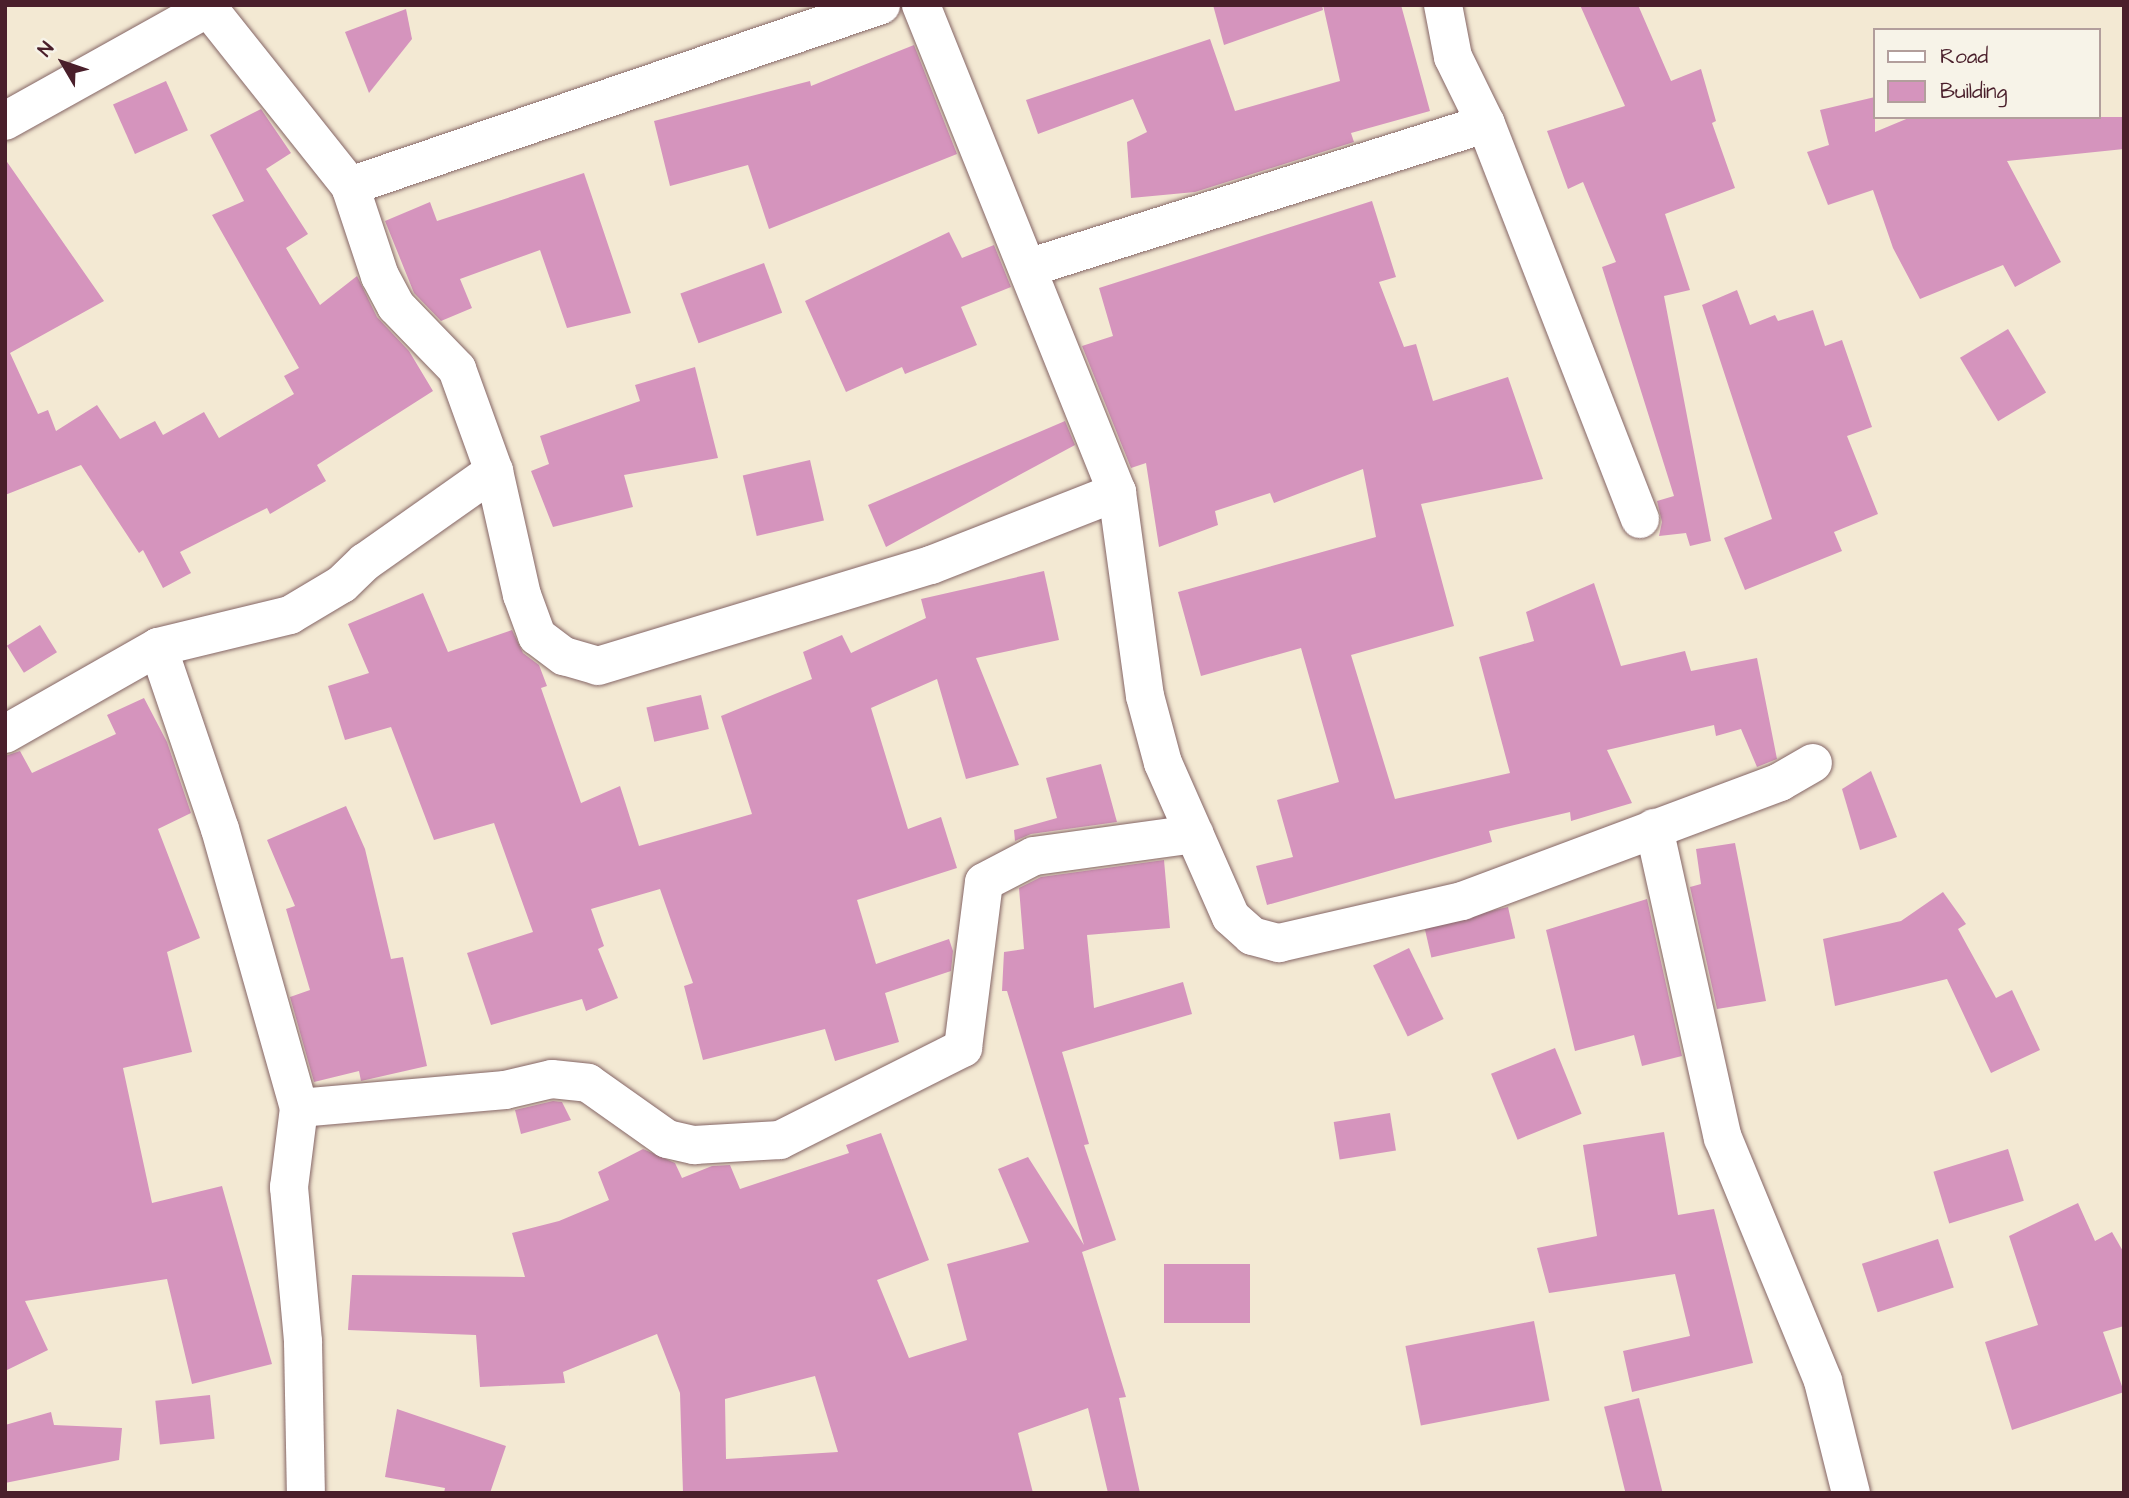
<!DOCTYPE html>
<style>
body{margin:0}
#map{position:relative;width:2129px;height:1498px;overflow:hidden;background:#f3e9d3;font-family:"Architects Daughter",sans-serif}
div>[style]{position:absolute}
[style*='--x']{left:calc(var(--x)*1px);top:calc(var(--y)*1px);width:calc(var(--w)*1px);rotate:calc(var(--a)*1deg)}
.building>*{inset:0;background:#d594bd;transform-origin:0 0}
.roads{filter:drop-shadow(0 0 2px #856666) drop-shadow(0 0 2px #856666)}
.minor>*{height:38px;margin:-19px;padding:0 19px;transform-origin:19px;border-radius:19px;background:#fff}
span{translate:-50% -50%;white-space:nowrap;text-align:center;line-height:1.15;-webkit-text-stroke:5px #f7f3e8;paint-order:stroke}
.frame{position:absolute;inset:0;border:7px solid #4a1f2b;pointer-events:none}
.legend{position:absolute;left:1873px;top:28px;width:228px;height:91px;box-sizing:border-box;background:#f7f3e8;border:2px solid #b29e9c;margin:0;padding:9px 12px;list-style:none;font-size:21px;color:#4a1f2b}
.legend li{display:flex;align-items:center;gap:14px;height:35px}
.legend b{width:35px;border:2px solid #b29e9c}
.north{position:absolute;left:28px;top:28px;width:70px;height:70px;-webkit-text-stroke:5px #f7f3e8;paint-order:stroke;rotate:309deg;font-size:19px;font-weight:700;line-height:28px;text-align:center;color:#4a1f2b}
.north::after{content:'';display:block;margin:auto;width:24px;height:32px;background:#4a1f2b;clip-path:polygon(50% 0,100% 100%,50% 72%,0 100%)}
</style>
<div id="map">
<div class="building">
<i style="clip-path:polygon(1213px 5px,1322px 5px,1323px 10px,1224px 45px)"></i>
<i style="clip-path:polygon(1323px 5px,1401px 5px,1430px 111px,1351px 133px,1354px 142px,1195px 192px,1131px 198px,1127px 142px,1147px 132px,1133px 99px,1038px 134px,1026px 100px,1210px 39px,1235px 111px,1340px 81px)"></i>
<i style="clip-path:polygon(1580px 5px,1638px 5px,1671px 81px,1701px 69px,1716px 121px,1712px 123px,1735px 188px,1665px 214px,1690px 290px,1664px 296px,1711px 541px,1690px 546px,1686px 533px,1659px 536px,1662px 522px,1657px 501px,1674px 496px,1602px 267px,1616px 262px,1583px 182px,1568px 189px,1547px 131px,1625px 106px)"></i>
<i style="clip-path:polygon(406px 9px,412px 39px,369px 93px,345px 32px)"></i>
<i style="clip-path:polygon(914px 45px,957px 154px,769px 229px,748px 165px,670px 186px,654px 121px,810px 81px,811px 86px)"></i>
<i style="left:166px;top:81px;width:54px;height:58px;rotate:66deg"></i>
<i style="clip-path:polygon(1875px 97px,1875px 132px,1911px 117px,2124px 117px,2124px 149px,2007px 161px,2061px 262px,2015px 287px,2003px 265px,1920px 299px,1893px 248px,1873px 190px,1828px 205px,1807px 152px,1829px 145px,1820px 110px)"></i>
<i style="clip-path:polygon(261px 109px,291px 153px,266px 169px,308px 234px,286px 248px,320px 305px,357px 276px,377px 317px,409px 351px,433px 391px,317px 465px,326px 481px,270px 514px,267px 508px,180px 552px,191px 573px,163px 588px,143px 550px,139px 553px,81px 465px,5px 495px,5px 159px,104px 301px,10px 353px,38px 414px,48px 410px,56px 431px,97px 405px,120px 439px,155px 421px,163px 435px,204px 412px,219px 438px,294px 394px,284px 376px,299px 368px,212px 215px,244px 201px,210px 135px)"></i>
<i style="clip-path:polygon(584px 173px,631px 313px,567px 328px,540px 250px,460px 279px,472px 308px,441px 321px,414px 293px,385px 221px,430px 202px,437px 221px)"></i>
<i style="clip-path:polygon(1372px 201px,1396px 277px,1379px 282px,1404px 347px,1416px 344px,1433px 401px,1508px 377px,1543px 479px,1421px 504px,1454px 626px,1351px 655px,1395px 799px,1510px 773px,1479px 657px,1534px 641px,1526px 612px,1594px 583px,1621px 666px,1685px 651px,1691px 671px,1757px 658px,1777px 759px,1757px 767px,1741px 729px,1716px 736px,1714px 725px,1607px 750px,1632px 803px,1571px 821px,1570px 812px,1489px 831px,1492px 842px,1267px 905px,1256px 866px,1293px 857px,1277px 800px,1339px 782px,1301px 648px,1201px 676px,1178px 592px,1376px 537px,1363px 469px,1274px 503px,1270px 493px,1215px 511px,1218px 525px,1159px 547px,1146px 463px,1131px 468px,1082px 346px,1113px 336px,1099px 288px)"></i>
<i style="clip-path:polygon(949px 232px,962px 258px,994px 245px,1011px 287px,961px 307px,977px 345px,905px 374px,902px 367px,846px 392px,805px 301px)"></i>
<i style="left:764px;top:263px;width:53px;height:89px;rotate:70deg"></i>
<i style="clip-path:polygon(1737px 290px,1750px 325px,1775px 315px,1778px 321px,1813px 310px,1825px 346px,1842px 340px,1872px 427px,1847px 436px,1878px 514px,1834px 532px,1842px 551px,1745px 590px,1724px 538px,1772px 519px,1702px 305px)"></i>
<i style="left:2008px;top:329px;width:74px;height:56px;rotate:59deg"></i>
<i style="clip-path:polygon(695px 367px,718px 458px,624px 475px,633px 507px,553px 527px,531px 471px,549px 464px,540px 436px,640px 401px,635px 385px)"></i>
<i style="clip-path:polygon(1065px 421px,1075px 445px,886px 547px,868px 505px)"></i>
<i style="left:810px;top:460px;width:62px;height:69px;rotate:77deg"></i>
<i style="clip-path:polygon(1044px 571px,1059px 640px,976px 658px,1019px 765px,966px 779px,937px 679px,871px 708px,908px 829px,941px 817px,957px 868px,857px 900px,876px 964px,949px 939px,953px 951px,951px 971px,885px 993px,899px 1042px,835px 1061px,825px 1029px,703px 1060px,684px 986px,693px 983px,660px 889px,591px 909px,604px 946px,598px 949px,618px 998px,586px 1011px,582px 999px,491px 1025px,467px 953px,533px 932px,494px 823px,434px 840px,391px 727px,345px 740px,328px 686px,369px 673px,348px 624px,423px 593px,448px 652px,512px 630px,523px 653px,539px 665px,547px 686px,541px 688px,581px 803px,620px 786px,639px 846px,752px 814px,721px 716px,812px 679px,803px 652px,842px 635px,851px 653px,926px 618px,921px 599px)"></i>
<i style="left:40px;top:625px;width:32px;height:39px;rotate:58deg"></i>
<i style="left:701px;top:695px;width:35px;height:56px;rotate:77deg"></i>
<i style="clip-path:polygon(144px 698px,167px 742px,191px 813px,158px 829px,200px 938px,167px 952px,192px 1052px,123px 1068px,152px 1203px,222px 1186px,272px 1364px,192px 1384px,167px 1279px,25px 1301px,48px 1350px,5px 1371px,5px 756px,20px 751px,32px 773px,116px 734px,107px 715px)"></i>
<i style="clip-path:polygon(1101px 764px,1117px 822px,1031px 834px,1015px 841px,1014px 830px,1057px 818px,1046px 778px)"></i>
<i style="clip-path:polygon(1871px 771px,1897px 837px,1860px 850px,1842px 789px)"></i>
<i style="clip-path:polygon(346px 806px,365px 849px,391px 959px,403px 957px,427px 1066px,361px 1081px,359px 1071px,314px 1082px,290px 997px,310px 990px,286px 909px,295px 906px,267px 840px)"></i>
<i style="clip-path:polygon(1735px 843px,1766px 1001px,1717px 1009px,1690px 887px,1701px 884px,1696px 849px)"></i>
<i style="clip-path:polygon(evenodd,1164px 860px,1170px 928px,1087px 935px,1094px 1008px,1183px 982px,1192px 1014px,1062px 1052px,1089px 1144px,1084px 1145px,1116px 1240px,1082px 1252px,1126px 1397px,1119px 1398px,1140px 1493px,1108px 1493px,1088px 1408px,1018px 1433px,1033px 1493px,683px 1493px,680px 1393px,657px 1334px,563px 1372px,565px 1383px,480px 1387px,476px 1335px,348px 1330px,352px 1275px,525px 1277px,512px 1233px,559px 1221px,609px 1200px,598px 1172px,643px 1149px,675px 1163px,682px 1178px,712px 1166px,730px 1165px,740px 1189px,849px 1153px,846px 1145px,881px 1133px,929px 1260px,877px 1280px,909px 1358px,967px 1340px,947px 1264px,1029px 1242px,998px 1169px,1028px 1157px,1084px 1245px,1007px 991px,1002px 991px,1004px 952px,1024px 949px,1019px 888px,1041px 877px,1164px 860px,815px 1376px,838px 1452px,726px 1459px,725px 1399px,815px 1376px)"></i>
<i style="clip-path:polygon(1943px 892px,1966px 924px,1958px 929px,1996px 998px,2012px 990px,2040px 1050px,1991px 1073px,1947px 979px,1835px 1006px,1823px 939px,1901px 921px)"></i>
<i style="clip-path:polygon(1647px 899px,1682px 1056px,1642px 1066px,1634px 1035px,1575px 1051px,1546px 930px)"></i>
<i style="left:1508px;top:907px;width:32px;height:86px;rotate:77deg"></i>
<i style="left:1409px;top:948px;width:79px;height:40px;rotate:64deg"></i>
<i style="left:1555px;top:1048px;width:71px;height:69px;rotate:68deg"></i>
<i style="clip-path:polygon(553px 1101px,562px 1102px,571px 1120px,521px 1134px,515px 1110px)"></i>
<i style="left:1390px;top:1113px;width:38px;height:57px;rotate:81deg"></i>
<i style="clip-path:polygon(1664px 1132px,1678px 1215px,1714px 1209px,1753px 1363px,1632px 1392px,1623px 1351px,1690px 1336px,1675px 1274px,1549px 1293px,1537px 1248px,1597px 1236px,1583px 1145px)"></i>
<i style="left:2008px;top:1149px;width:54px;height:78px;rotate:73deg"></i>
<i style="clip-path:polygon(2078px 1203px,2095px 1241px,2112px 1232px,2124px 1253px,2124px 1326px,2103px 1332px,2124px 1392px,2012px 1430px,1985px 1342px,2038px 1325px,2009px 1236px)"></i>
<i style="left:1938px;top:1239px;width:51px;height:80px;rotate:72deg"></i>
<i style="left:1250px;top:1264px;width:59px;height:86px;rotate:90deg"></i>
<i style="left:1534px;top:1321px;width:81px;height:131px;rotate:79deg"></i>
<i style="left:210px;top:1395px;width:44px;height:55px;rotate:84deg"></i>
<i style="left:1639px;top:1398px;width:98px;height:36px;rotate:76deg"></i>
<i style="clip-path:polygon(397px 1409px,506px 1446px,490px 1493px,444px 1493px,445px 1488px,385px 1477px)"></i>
<i style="clip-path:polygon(51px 1412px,54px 1425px,122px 1428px,119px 1460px,5px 1483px,5px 1425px)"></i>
</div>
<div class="roads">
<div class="minor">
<i style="--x:206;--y:5;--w:231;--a:51.5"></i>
<i style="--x:350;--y:186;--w:95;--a:71.6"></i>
<i style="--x:380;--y:276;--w:34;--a:62"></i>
<i style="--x:396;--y:306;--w:88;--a:45.9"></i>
<i style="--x:457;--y:369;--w:109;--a:70.1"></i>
<i style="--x:494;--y:471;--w:127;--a:77.3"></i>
<i style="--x:522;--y:595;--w:44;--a:69.9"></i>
<i style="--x:537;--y:636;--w:34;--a:37"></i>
<i style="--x:564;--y:656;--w:35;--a:16"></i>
<i style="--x:598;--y:666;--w:348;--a:-16.9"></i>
<i style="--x:931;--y:565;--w:200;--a:-21.4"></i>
<i style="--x:921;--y:5;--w:525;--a:68.08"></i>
<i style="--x:1117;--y:492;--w:206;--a:82.2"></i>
<i style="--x:1145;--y:696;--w:69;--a:75"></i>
<i style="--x:1163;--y:763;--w:168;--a:66.2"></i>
<i style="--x:1231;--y:917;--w:28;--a:42"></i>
<i style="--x:1252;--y:936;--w:28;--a:15"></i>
<i style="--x:1279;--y:943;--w:188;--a:-12.9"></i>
<i style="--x:1462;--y:901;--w:340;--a:-20.5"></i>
<i style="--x:1780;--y:782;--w:38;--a:-30"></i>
<i style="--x:1443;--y:5;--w:53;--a:79.1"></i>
<i style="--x:1453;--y:57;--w:75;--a:63.8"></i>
<i style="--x:1486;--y:124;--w:424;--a:68.7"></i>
<i style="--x:5;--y:121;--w:232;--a:-29.1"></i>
<i style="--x:350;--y:186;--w:561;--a:-18.82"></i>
<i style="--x:1028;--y:268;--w:480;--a:-17.5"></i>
<i style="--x:158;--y:647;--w:192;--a:71.2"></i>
<i style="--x:220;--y:829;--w:290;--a:74.2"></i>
<i style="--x:299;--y:1108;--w:80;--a:97.2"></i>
<i style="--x:289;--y:1187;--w:156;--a:84.8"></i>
<i style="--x:303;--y:1342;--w:151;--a:88.9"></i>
<i style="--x:5;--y:734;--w:176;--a:-29.6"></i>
<i style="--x:158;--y:647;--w:136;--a:-13.6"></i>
<i style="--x:290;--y:615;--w:61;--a:-30.8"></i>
<i style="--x:342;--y:584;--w:32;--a:-44"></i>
<i style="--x:365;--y:562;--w:158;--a:-35.2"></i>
<i style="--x:1654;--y:828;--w:318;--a:77.5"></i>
<i style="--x:1723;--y:1138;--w:263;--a:67.6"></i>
<i style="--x:1823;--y:1381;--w:115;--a:76"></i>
<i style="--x:299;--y:1108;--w:207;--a:-5"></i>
<i style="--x:505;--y:1090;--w:48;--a:-13.2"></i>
<i style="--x:552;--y:1079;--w:36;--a:6"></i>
<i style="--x:588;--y:1083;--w:97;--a:35.3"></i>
<i style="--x:667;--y:1139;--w:28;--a:13"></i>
<i style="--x:694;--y:1145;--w:86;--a:-3.3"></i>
<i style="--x:780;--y:1140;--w:205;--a:-26.7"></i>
<i style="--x:963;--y:1048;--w:167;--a:-82.8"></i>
<i style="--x:984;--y:882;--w:56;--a:-27.5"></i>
<i style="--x:1034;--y:856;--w:162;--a:-7.8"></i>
</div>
</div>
<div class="frame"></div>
<ul class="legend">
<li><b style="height:9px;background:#fff"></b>Road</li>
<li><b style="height:19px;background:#d594bd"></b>Building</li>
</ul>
<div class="north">N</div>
</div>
